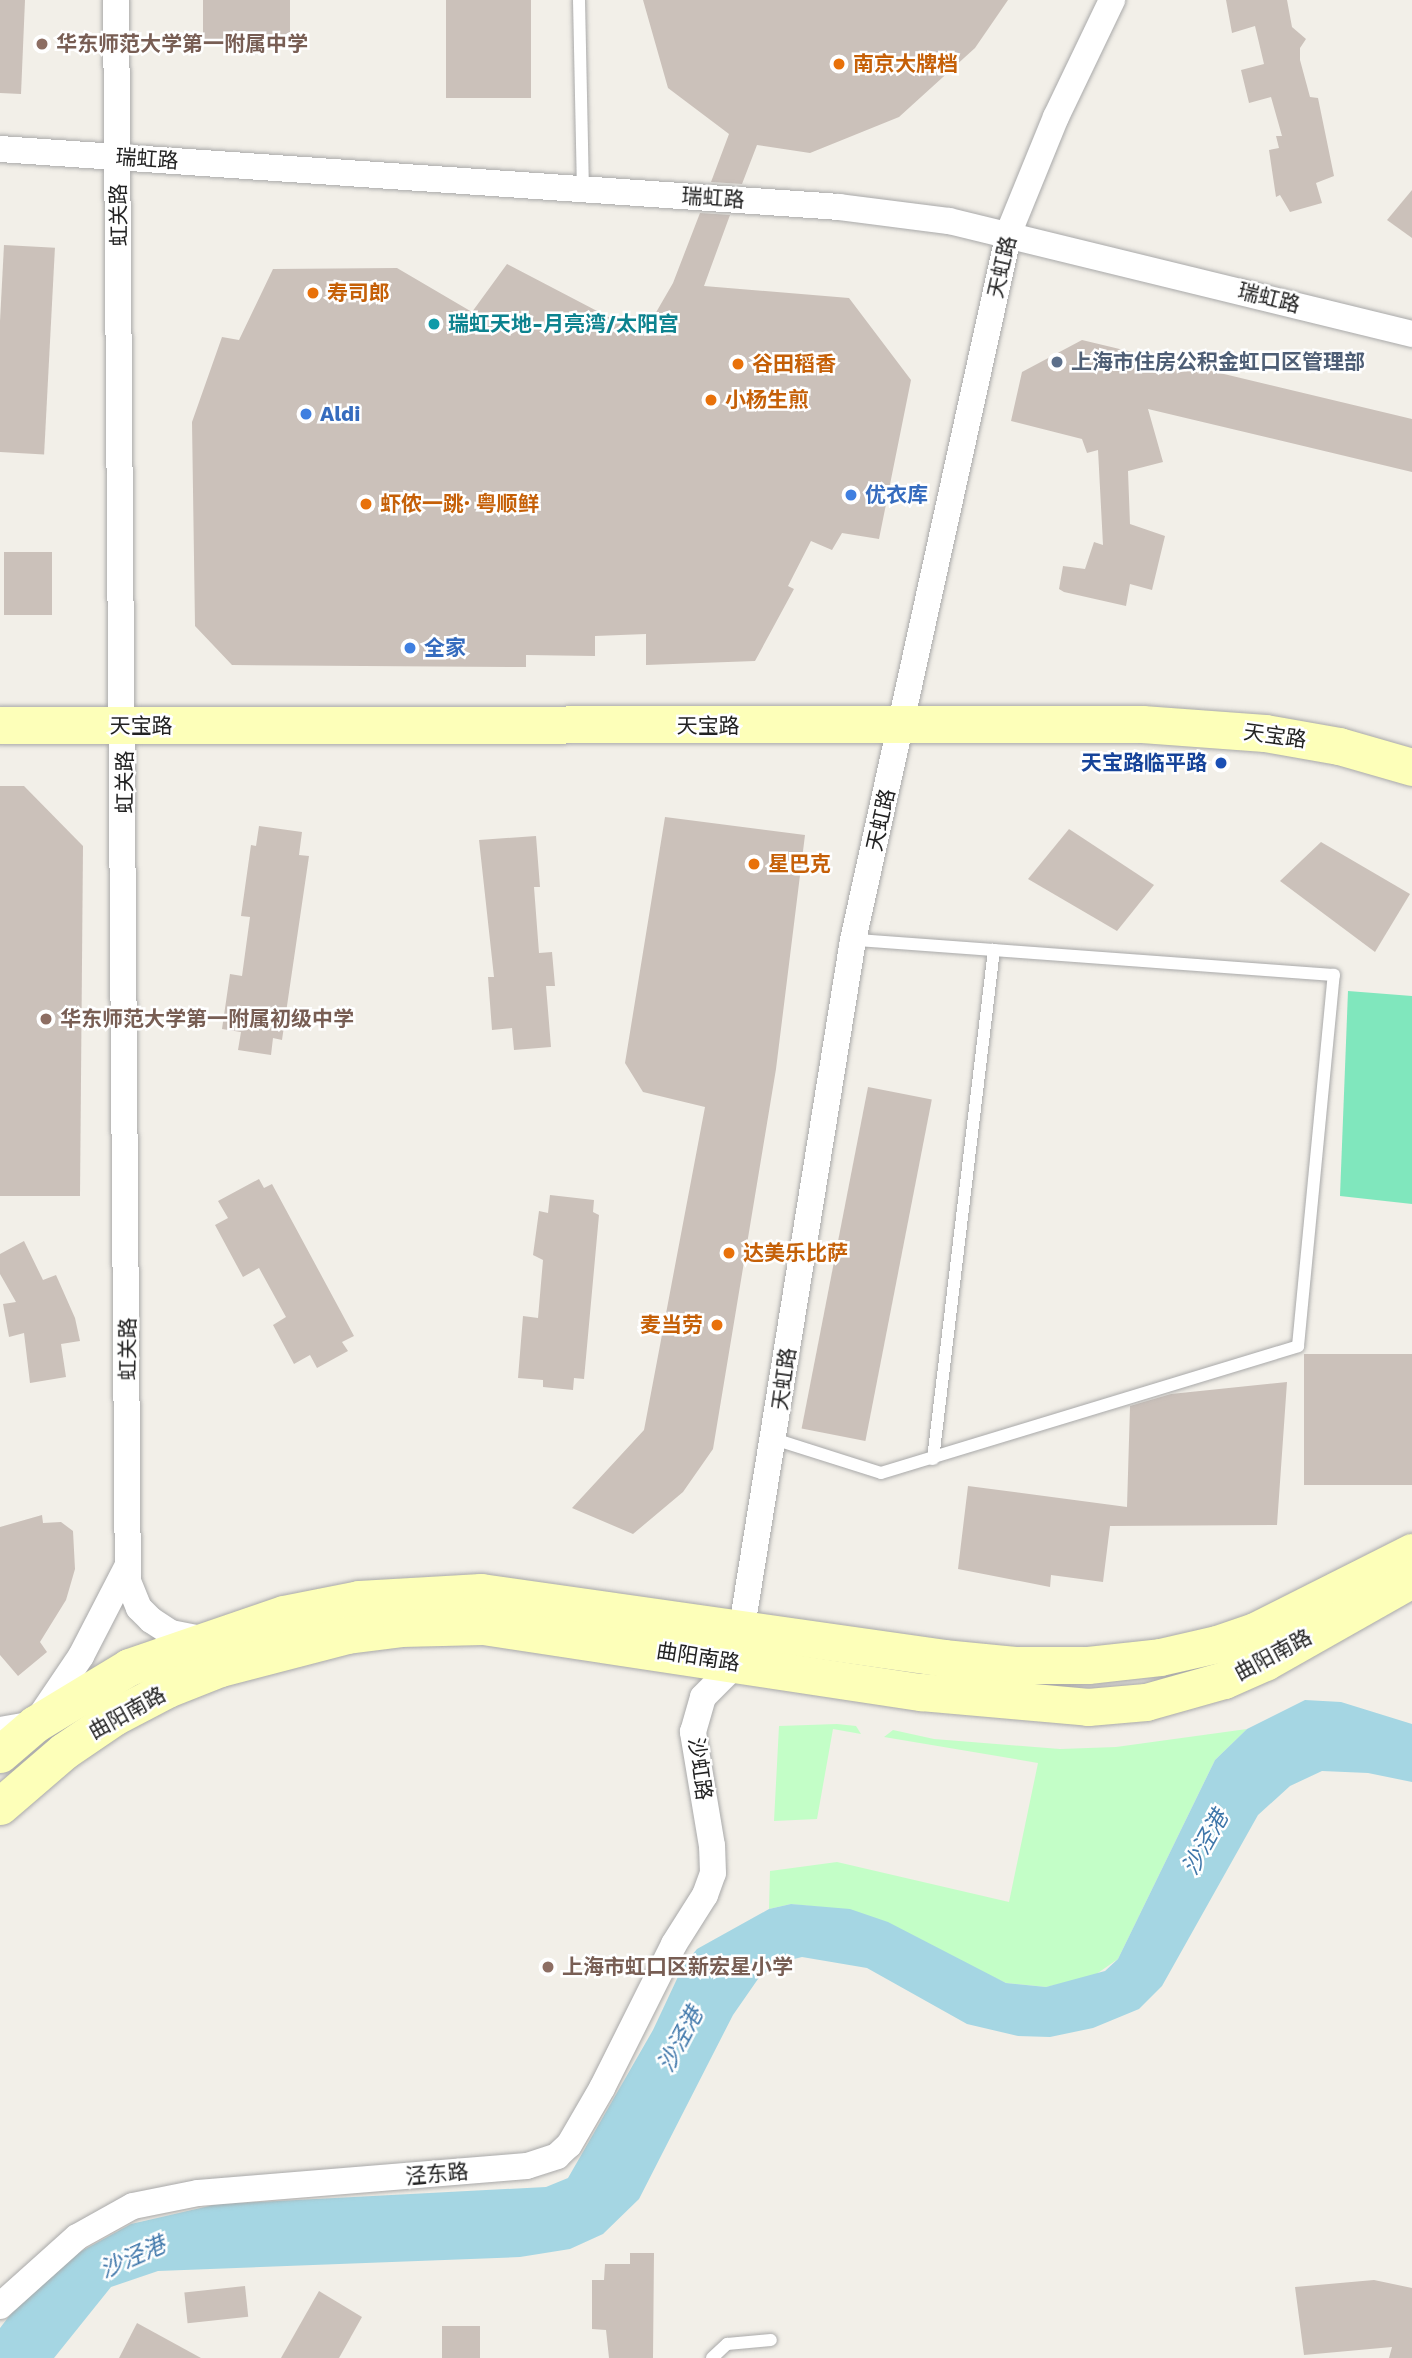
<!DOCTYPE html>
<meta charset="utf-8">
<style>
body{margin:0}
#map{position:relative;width:1412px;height:2358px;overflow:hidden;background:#f2efe8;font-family:"Work Sans","Noto Sans SC",sans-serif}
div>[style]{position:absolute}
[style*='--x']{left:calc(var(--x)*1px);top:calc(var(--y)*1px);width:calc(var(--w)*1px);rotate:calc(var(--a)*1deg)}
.park>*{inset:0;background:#c3fec7}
.pitch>*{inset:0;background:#80e7bd}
.water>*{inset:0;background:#a5d6e3}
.building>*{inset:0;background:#cbc1ba;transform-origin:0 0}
.roads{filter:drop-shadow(0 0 2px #a9a9a9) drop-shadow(0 0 2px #a9a9a9)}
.lane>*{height:12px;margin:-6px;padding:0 6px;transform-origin:6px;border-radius:6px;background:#fff}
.street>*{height:26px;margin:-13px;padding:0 13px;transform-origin:13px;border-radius:13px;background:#fff}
.secondary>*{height:37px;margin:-18.5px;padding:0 18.5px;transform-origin:18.5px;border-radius:18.5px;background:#fdffb9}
.dots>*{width:19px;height:19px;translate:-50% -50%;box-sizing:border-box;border:4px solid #fff;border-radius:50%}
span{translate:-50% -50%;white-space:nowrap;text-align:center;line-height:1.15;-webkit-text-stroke:5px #fff;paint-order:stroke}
.education-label{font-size:21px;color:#785e54;font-weight:700}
.left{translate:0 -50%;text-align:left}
.food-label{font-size:21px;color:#c56008;font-weight:700}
.right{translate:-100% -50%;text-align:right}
.street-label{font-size:21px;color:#222}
.culture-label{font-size:21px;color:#0d838f;font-weight:700}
.service-label{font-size:21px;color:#4e5e75;font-weight:700}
.shop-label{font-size:21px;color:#366cbe;font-weight:700}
.transit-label{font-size:21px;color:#164399;font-weight:700}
.water-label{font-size:23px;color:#3f77aa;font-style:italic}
</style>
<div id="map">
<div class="park">
<i style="clip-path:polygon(837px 1724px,856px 1726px,861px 1734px,833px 1729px,817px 1819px,774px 1821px,779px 1726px)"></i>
<i style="clip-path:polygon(1247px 1729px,1215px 1760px,1118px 1959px,1092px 1977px,1046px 1987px,1006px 1983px,850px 1910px,791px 1904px,769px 1909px,770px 1871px,837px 1862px,1009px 1902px,1038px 1763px,884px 1737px,893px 1730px,934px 1739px,1060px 1749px,1116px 1747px)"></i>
</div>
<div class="pitch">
<i style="clip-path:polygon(1348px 991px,1412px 996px,1412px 1204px,1340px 1196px)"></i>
</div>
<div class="water">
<i style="clip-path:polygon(1305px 1700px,1341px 1702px,1412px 1724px,1412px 1782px,1368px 1773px,1322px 1771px,1290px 1786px,1258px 1815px,1162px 1986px,1139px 2009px,1093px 2028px,1050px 2037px,1018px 2036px,967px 2024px,867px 1968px,802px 1957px,778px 1963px,758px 1979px,733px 2015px,639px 2199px,603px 2234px,570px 2249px,520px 2257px,158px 2271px,111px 2287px,54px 2358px,0 2358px,0 2328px,30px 2289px,67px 2259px,131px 2224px,218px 2204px,546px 2187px,568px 2178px,653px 2030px,683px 1966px,697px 1949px,769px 1909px,791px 1904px,850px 1909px,888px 1922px,1006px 1983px,1046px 1987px,1105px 1971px,1118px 1959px,1215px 1760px,1247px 1729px)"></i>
</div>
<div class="building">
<i style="clip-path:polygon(0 0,25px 0,21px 94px,0 93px)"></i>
<i style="left:203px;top:0;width:87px;height:42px"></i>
<i style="left:446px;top:0;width:85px;height:98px"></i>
<i style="clip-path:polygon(643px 0,1008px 0,975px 48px,899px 117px,810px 153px,757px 145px,742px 184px,711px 182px,729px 134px,668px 88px)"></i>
<i style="clip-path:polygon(1226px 0,1287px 0,1292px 27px,1306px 39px,1300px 48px,1300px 60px,1310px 97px,1318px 98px,1334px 176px,1316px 183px,1322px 203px,1290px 212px,1280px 195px,1276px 197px,1269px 150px,1279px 148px,1276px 136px,1282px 136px,1271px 97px,1249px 103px,1241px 70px,1264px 64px,1255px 26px,1232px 33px)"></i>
<i style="clip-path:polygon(1412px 190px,1412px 238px,1387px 220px)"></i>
<i style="clip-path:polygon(700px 213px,730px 215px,704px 286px,849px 298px,911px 380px,879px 539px,842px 533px,832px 550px,811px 541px,788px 586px,794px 589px,755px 661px,646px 665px,646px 634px,595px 636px,595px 656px,526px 655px,526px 667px,232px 665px,195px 626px,192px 422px,222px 337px,239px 340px,273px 269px,397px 268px,472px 312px,507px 264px,643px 335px,673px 283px)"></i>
<i style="left:4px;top:245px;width:51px;height:207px;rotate:3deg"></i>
<i style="clip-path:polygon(1082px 340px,1412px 419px,1412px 472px,1148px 409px,1163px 462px,1128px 471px,1130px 524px,1165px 536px,1152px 590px,1130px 584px,1126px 606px,1064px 592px,1059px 589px,1063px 566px,1085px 569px,1094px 542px,1103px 545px,1098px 450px,1087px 453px,1082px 439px,1011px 421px,1022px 372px)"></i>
<i style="left:4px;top:552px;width:48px;height:63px"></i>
<i style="clip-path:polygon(0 786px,24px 786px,83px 846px,80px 1196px,0 1196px)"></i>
<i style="clip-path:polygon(665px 817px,805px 835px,776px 1069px,713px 1449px,683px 1492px,633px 1534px,572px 1508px,644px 1430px,705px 1107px,643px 1092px,625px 1063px)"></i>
<i style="clip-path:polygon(259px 826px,302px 832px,299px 855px,309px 856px,282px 1040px,273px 1038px,271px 1055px,238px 1050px,241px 1032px,222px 1029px,230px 974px,242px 976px,250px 917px,241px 916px,251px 845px,256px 846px)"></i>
<i style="clip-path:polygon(1069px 829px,1154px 885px,1117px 931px,1028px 879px)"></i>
<i style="clip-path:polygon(536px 836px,540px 887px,534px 887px,539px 953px,552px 952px,555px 986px,546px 986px,551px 1047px,514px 1050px,512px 1028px,492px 1030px,488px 977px,494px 977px,479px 840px)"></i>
<i style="clip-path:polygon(1321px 842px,1410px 894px,1375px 952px,1280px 881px)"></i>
<i style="left:868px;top:1087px;width:65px;height:348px;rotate:11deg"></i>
<i style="clip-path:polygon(259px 1179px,264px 1188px,272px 1184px,354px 1336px,342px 1342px,348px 1351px,317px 1368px,310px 1355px,294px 1364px,273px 1325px,286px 1317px,259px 1268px,243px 1277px,215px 1225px,228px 1218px,218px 1201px)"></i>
<i style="clip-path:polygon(550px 1195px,594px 1200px,593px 1212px,599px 1215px,584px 1379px,574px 1378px,573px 1390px,543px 1387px,543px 1380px,518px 1378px,523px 1316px,538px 1318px,543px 1260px,533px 1255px,539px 1211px,548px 1213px)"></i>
<i style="clip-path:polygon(24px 1241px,43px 1280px,56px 1275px,75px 1318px,80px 1341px,61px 1344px,66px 1377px,30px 1383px,24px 1333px,9px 1337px,3px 1304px,16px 1302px,0 1274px,0 1254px)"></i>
<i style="left:1412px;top:1354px;width:131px;height:108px;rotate:90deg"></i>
<i style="clip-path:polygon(1287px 1382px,1277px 1525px,1110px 1526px,1103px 1582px,1051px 1575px,1050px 1587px,958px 1569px,968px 1486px,1127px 1507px,1130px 1406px,1171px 1394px)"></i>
<i style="clip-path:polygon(42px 1515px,43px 1523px,61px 1522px,73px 1531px,75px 1569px,66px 1600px,40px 1642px,47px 1652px,18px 1676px,0 1655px,0 1527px)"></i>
<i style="clip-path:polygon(630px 2253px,654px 2253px,653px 2358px,609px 2358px,606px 2330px,592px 2329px,592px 2280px,604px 2280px,605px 2264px,630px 2264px)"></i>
<i style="clip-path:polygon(1374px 2280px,1412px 2288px,1412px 2358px,1389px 2358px,1392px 2347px,1304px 2355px,1295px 2287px)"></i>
<i style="left:245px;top:2286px;width:31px;height:61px;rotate:84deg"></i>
<i style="clip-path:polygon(319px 2291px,362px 2317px,339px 2358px,281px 2358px)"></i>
<i style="clip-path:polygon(137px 2323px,201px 2358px,119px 2358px)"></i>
<i style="left:442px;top:2326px;width:38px;height:32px"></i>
</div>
<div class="roads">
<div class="lane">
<i style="--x:579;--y:0;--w:190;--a:88.8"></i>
<i style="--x:774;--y:1439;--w:112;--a:17.6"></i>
<i style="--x:881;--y:1473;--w:436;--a:-16.9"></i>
<i style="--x:1298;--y:1346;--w:373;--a:-84.5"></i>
<i style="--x:1334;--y:975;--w:482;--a:-175.8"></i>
<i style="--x:933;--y:1459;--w:513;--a:-83.17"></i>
<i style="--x:712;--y:2358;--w:21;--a:-43"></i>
<i style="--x:727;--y:2344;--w:44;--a:-5.2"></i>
</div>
<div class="street">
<i style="--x:116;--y:0;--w:1581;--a:89.57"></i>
<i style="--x:128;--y:1581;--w:29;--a:68"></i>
<i style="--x:139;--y:1608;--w:17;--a:45"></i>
<i style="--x:151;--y:1620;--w:24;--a:33"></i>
<i style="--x:171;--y:1633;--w:31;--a:11"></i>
<i style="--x:0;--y:149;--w:841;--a:3.95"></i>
<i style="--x:839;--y:207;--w:111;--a:7.3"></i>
<i style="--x:949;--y:221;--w:477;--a:13.7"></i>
<i style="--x:0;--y:1730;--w:36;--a:-10"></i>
<i style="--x:35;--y:1724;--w:82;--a:-55.9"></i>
<i style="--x:81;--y:1656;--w:102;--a:-62.7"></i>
<i style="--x:0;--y:2306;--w:103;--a:-41.9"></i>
<i style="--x:77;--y:2237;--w:64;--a:-29"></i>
<i style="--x:133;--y:2206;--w:66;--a:-11.3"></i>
<i style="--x:198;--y:2193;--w:330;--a:-4.7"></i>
<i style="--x:527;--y:2166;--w:32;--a:-18"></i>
<i style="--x:557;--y:2156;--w:16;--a:-43"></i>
<i style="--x:569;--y:2145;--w:66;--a:-59.9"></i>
<i style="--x:602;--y:2088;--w:161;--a:-63.4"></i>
<i style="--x:674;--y:1944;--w:58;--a:-57.7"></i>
<i style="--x:705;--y:1895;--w:23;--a:-70"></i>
<i style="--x:713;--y:1873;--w:27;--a:-92"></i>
<i style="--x:712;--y:1846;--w:116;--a:-99.5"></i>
<i style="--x:693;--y:1732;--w:36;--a:-74"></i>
<i style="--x:703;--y:1697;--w:47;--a:-45"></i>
<i style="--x:736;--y:1664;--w:733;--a:-80.82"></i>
<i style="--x:853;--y:940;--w:725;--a:-77.57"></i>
<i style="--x:1009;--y:232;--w:124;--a:-67.8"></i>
<i style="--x:1056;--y:117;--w:130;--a:-64.4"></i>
</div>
<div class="secondary">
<i style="--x:0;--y:725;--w:1142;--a:-0.05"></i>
<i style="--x:1142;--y:724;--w:123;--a:4.2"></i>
<i style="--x:1265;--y:733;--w:75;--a:10"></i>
<i style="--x:1339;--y:746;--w:76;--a:16"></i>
<i style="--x:0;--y:1754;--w:46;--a:-40.6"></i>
<i style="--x:35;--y:1724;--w:110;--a:-31.2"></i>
<i style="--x:129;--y:1667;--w:164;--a:-18.9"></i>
<i style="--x:284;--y:1614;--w:76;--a:-11.3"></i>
<i style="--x:359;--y:1599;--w:122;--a:-3.3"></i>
<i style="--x:481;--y:1592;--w:467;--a:8.1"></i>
<i style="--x:943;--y:1658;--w:72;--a:5.6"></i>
<i style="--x:1015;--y:1665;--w:73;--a:0"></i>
<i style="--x:1088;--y:1665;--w:72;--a:-6.3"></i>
<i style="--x:1160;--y:1657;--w:58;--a:-12.8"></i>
<i style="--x:1217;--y:1644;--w:40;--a:-18.9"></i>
<i style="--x:1255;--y:1631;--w:176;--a:-26.7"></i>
<i style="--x:0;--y:1806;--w:84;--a:-40.7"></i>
<i style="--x:64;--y:1751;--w:60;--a:-34.2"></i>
<i style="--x:114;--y:1717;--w:60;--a:-27.8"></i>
<i style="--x:167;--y:1689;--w:57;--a:-21.6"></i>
<i style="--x:220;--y:1668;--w:131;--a:-14.6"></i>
<i style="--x:347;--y:1635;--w:54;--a:-7.4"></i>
<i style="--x:401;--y:1628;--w:82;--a:-1.4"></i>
<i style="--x:483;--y:1626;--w:443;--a:8.6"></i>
<i style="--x:921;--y:1692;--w:168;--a:5.1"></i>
<i style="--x:1088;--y:1707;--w:58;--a:-4.9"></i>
<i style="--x:1146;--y:1702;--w:81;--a:-15.8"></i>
<i style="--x:1224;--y:1680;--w:45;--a:-23.7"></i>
<i style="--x:1265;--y:1662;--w:169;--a:-29.5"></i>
</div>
</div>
<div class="dots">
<i style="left:42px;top:44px;background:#8d6e63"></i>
<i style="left:839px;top:64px;background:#e8710a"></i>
<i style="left:313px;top:293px;background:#e8710a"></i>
<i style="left:434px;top:324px;background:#0f9aa8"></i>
<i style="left:1057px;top:362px;background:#5c6f8a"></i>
<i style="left:738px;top:364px;background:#e8710a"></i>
<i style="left:711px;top:400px;background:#e8710a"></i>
<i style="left:306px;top:414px;background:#3f7fe0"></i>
<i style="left:851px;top:495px;background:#3f7fe0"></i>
<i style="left:366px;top:504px;background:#e8710a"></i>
<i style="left:410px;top:648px;background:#3f7fe0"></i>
<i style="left:1221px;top:763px;background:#1a4fb4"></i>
<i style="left:754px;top:864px;background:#e8710a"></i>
<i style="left:46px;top:1019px;background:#8d6e63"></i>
<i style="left:729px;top:1253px;background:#e8710a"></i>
<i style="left:717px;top:1325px;background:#e8710a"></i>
<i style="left:548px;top:1967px;background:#8d6e63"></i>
</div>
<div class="education-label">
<span class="left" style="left:56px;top:44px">华东师范大学第一附属中学</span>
<span class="left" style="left:60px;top:1019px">华东师范大学第一附属初级中学</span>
<span class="left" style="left:562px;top:1967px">上海市虹口区新宏星小学</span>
</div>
<div class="food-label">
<span class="left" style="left:853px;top:64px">南京大牌档</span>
<span class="left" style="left:327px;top:293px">寿司郎</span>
<span class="left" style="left:752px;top:364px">谷田稻香</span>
<span class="left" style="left:725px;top:400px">小杨生煎</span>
<span class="left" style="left:380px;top:504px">虾侬一跳· 粤顺鲜</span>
<span class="left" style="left:768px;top:864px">星巴克</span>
<span class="left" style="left:743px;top:1253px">达美乐比萨</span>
<span class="right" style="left:703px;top:1325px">麦当劳</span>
</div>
<div class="street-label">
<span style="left:147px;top:159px;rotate:4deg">瑞虹路</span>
<span style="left:713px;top:198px;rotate:4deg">瑞虹路</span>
<span style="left:119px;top:215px;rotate:-91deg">虹关路</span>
<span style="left:1002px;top:267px;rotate:-77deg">天虹路</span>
<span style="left:1269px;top:298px;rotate:14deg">瑞虹路</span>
<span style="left:141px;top:726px">天宝路</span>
<span style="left:708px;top:726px">天宝路</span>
<span style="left:1275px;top:736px;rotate:8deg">天宝路</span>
<span style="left:125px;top:782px;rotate:-90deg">虹关路</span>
<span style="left:881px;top:820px;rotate:-77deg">天虹路</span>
<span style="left:128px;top:1349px;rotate:-90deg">虹关路</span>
<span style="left:784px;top:1379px;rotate:-82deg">天虹路</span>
<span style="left:1273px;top:1655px;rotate:-28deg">曲阳南路</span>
<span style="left:698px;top:1657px;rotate:9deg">曲阳南路</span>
<span style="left:127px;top:1713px;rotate:-29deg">曲阳南路</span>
<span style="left:700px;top:1769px;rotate:82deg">沙虹路</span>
<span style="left:437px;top:2174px;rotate:-5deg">泾东路</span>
</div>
<div class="culture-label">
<span class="left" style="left:448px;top:324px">瑞虹天地-月亮湾/太阳宫</span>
</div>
<div class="service-label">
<span class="left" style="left:1071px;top:362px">上海市住房公积金虹口区管理部</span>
</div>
<div class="shop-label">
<span class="left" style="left:320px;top:414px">Aldi</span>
<span class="left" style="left:865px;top:495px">优衣库</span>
<span class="left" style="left:424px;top:648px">全家</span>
</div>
<div class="transit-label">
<span class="right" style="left:1207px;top:763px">天宝路临平路</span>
</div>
<div class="water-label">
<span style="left:1206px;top:1843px;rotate:-61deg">沙泾港</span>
<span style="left:681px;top:2040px;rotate:-62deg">沙泾港</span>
<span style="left:133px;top:2258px;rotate:-24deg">沙泾港</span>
</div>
</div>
